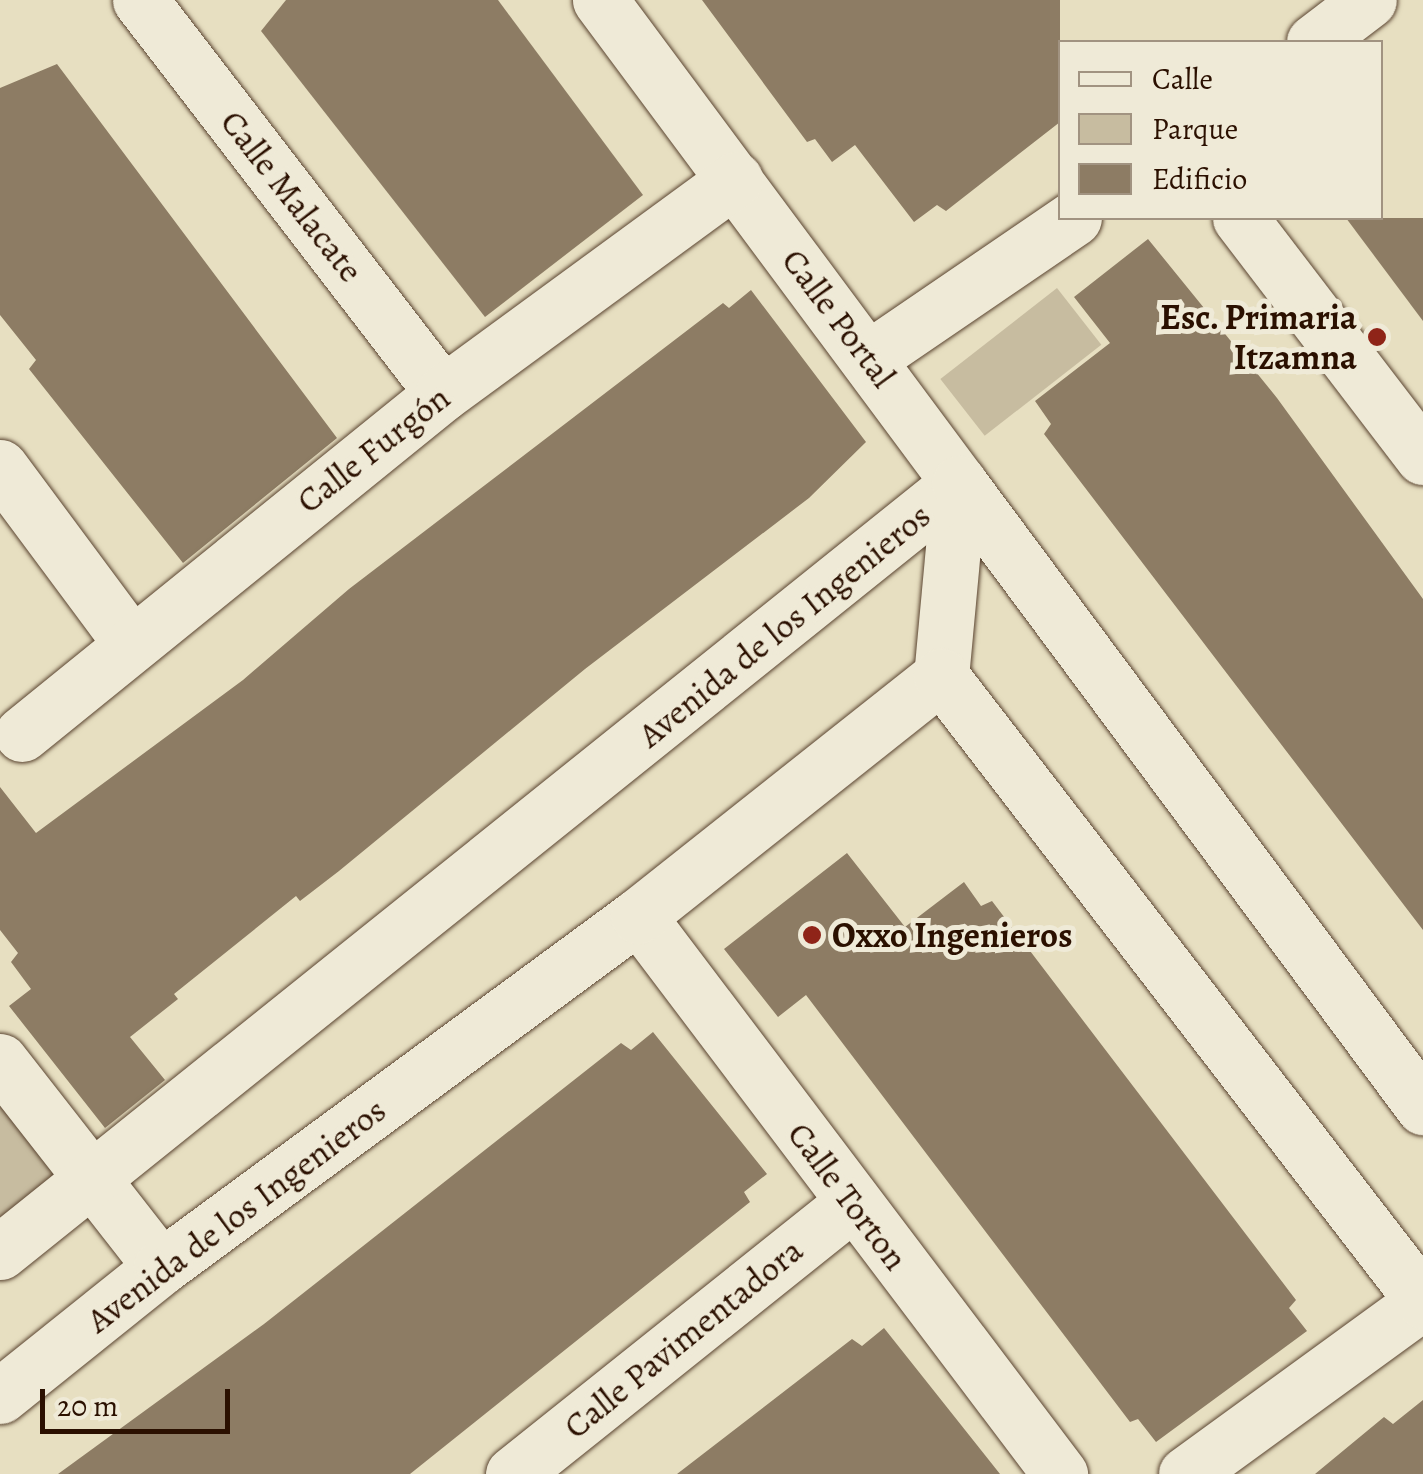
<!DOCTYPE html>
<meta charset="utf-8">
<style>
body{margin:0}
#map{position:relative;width:1423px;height:1474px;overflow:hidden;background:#e7dfc1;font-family:Alegreya,serif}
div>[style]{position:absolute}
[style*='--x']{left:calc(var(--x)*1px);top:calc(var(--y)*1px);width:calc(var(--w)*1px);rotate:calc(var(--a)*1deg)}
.green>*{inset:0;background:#c7bca0;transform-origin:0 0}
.building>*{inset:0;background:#8d7c64}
.roads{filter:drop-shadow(0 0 2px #5a4430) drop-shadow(0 0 2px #5a4430)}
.minor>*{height:55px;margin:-27.5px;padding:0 27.5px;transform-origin:27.5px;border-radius:27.5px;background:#efead7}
.tertiary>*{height:55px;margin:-27.5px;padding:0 27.5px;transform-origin:27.5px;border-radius:27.5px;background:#efead7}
.dots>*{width:28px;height:28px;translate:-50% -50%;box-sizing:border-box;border:5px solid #efead7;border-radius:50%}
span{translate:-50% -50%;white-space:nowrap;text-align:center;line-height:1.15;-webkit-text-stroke:10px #efead7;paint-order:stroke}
.street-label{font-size:35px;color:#2b1000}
.poi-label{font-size:35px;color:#2b1000;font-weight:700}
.right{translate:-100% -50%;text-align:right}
.left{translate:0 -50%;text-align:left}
.legend{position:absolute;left:1058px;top:40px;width:325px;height:180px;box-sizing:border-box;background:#efead7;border:2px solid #a19381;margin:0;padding:12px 18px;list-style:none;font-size:30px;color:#2b1000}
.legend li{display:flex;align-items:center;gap:20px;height:50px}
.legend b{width:50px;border:2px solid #a19381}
.scale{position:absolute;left:40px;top:1389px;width:190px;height:45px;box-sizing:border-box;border:5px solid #2b1000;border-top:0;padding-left:12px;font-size:30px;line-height:35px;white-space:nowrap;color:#2b1000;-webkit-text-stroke:8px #efead7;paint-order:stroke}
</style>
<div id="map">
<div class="green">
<i style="left:1057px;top:288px;width:72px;height:148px;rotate:52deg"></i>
<i style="clip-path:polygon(0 1071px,95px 1181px,0 1242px)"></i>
</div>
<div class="building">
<i style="clip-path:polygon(286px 0,498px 0,643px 195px,485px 317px,261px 31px)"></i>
<i style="clip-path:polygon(702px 0,1060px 0,1060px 122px,946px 211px,937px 205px,914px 222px,855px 145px,832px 162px,815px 139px,807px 142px)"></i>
<i style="clip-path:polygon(57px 64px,337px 438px,183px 563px,29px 369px,36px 360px,0 315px,0 88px)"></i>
<i style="clip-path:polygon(1346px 218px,1423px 218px,1423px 321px)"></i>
<i style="clip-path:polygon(1148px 239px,1277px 398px,1423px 599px,1423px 930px,1044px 434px,1051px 424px,1035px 401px,1110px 343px,1074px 297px)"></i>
<i style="clip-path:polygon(751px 290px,866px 442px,809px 498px,585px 669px,339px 871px,300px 901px,296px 896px,174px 994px,178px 999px,130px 1037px,165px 1080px,105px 1128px,9px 1006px,31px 989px,11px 962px,18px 953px,0 930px,0 787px,36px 833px,243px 680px,349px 589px,723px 303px,729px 308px)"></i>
<i style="clip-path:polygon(847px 853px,905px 927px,964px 882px,981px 906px,992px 901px,1296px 1300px,1289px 1308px,1307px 1331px,1156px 1442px,1138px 1419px,1130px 1422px,806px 995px,778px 1017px,724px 949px)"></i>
<i style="clip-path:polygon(653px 1032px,767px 1174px,744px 1192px,750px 1202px,410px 1474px,58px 1474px,264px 1324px,621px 1043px,631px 1050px)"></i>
<i style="clip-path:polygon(884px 1328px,1000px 1474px,677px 1474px,852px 1339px,862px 1346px)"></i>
<i style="clip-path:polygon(1423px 1400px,1423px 1474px,1315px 1474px,1384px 1417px,1393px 1424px)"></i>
</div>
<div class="roads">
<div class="minor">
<i style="--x:140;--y:0;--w:496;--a:52.4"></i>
<i style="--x:600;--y:0;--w:602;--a:53.38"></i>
<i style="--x:959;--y:483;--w:194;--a:95.3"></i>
<i style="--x:1314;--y:42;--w:69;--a:-37.4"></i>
<i style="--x:1240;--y:218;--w:301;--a:52.6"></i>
<i style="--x:869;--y:358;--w:248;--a:-34.3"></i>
<i style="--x:0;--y:467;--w:218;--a:53.4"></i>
<i style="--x:22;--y:734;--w:542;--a:-39.01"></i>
<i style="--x:443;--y:393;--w:362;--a:-36.2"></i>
<i style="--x:638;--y:916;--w:700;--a:52.9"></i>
<i style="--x:0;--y:1061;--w:261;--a:52"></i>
<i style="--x:513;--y:1474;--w:435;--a:-38.6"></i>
<i style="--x:1186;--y:1474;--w:293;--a:-36"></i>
</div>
<div class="tertiary">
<i style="--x:0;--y:1252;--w:1229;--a:-38.73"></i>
<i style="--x:959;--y:483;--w:778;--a:53.37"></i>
<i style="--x:0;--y:1396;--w:206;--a:-38.7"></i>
<i style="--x:161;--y:1267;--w:592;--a:-36.35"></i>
<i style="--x:638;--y:916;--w:387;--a:-38.4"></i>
<i style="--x:941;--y:676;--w:789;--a:52.36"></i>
</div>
</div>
<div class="dots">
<i style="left:1377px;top:337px;background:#8f2418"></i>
<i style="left:812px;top:935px;background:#8f2418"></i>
</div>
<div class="street-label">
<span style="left:292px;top:196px;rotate:52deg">Calle Malacate</span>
<span style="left:839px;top:318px;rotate:53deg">Calle Portal</span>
<span style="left:373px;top:449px;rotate:-38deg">Calle Furgón</span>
<span style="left:784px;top:625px;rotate:-39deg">Avenida de los Ingenieros</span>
<span style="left:848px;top:1196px;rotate:53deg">Calle Torton</span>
<span style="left:236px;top:1215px;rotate:-37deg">Avenida de los Ingenieros</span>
<span style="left:683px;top:1338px;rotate:-39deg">Calle Pavimentadora</span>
</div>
<div class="poi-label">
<span class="right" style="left:1357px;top:337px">Esc. Primaria<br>Itzamna</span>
<span class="left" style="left:832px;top:935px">Oxxo Ingenieros</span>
</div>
<ul class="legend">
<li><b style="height:12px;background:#efead7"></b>Calle</li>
<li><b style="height:28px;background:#c7bca0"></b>Parque</li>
<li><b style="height:28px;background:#8d7c64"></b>Edificio</li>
</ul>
<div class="scale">20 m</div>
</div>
